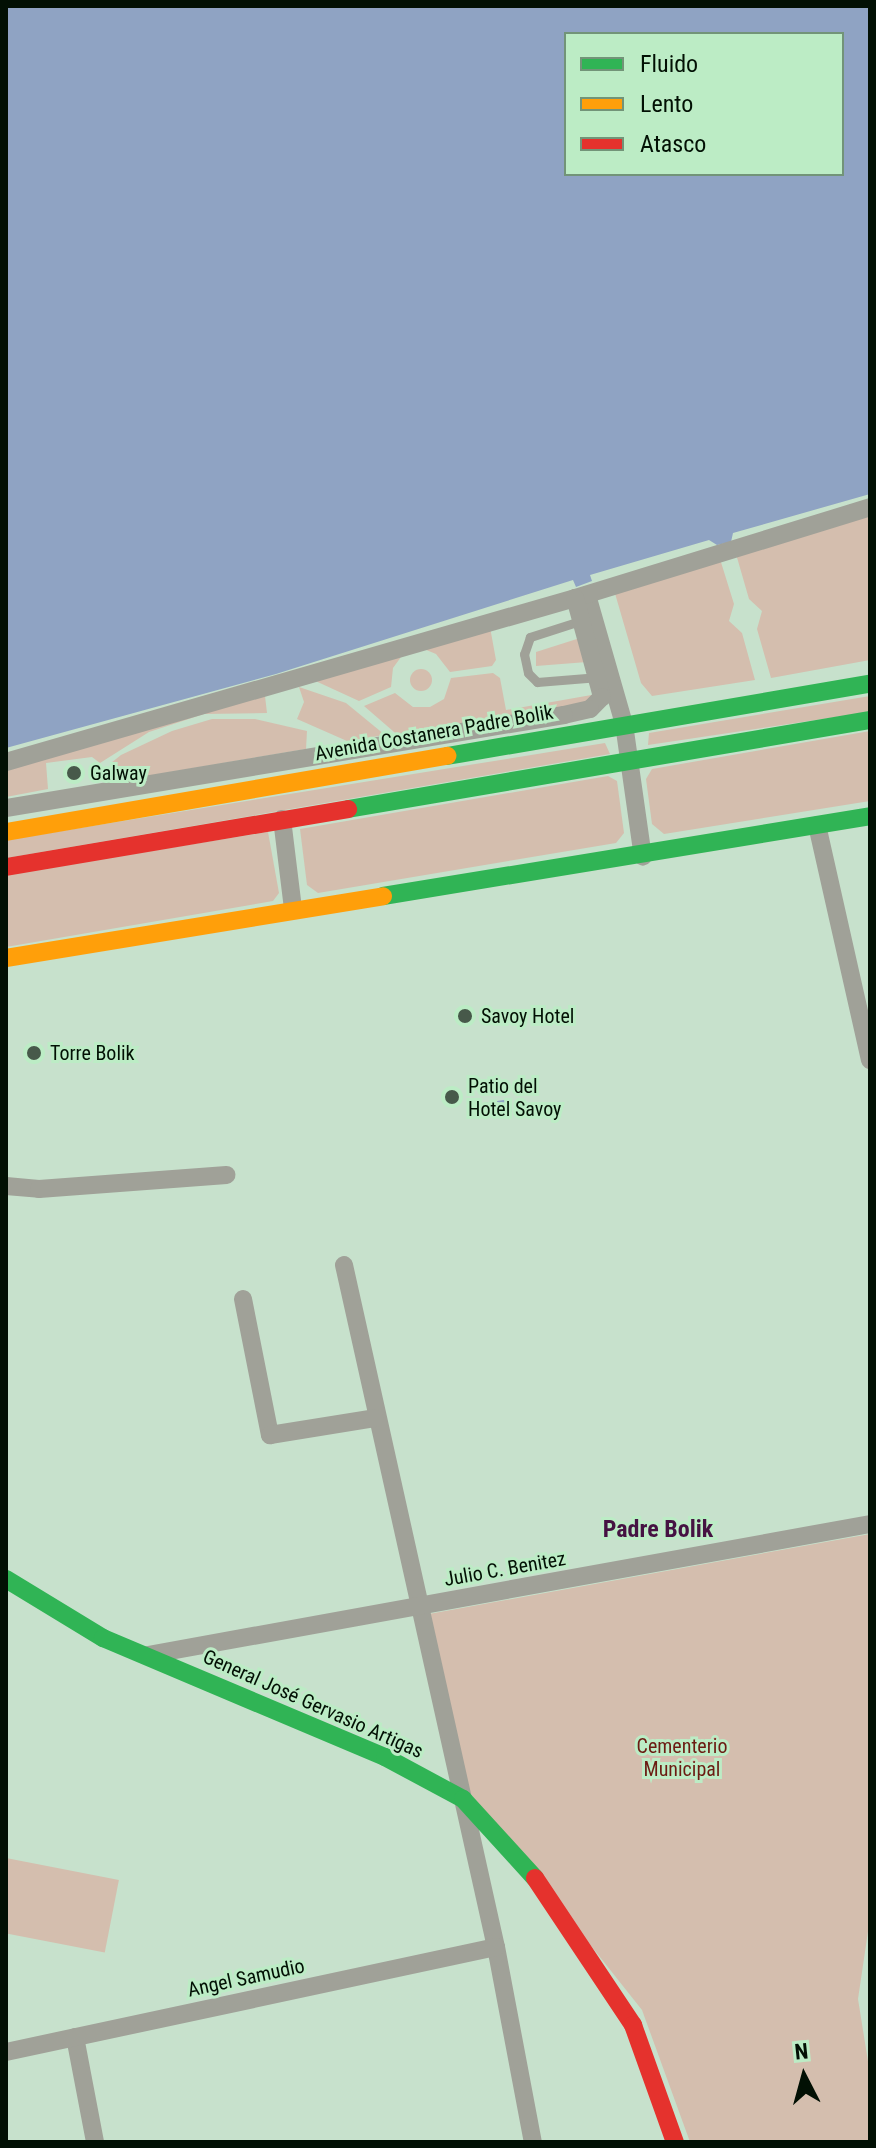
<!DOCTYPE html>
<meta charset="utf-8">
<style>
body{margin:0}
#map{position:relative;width:876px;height:2148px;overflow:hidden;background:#c7e1cc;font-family:"Roboto Condensed",sans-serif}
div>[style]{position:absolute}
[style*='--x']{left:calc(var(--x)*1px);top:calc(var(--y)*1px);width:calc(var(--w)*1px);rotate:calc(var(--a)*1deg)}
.green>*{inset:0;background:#d4beae;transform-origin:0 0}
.round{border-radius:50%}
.water>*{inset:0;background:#8fa3c3;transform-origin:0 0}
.lane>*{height:9px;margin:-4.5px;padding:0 4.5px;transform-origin:4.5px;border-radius:4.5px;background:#a0a198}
.street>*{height:18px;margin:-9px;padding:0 9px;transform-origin:9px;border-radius:9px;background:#a0a198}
.fast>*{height:18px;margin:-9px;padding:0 9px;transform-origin:9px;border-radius:9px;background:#30b455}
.slow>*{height:18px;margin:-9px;padding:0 9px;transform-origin:9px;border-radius:9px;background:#ff9f0a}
.jam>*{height:18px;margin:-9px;padding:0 9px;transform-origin:9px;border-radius:9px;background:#e5322d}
.dots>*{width:22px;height:22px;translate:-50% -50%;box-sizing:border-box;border:4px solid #bcecc5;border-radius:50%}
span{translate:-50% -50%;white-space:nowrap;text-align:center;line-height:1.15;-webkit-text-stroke:6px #bcecc5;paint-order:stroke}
.street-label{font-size:20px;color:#021004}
.poi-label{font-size:20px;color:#021004}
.left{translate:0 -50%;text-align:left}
.park-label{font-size:20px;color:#6b1b12}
.quarter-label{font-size:24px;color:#451342;font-weight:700}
.frame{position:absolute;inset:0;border:8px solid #021004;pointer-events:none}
.legend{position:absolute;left:564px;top:32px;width:280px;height:144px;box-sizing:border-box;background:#bcecc5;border:2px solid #729478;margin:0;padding:10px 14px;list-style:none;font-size:24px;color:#021004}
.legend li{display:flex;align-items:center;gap:16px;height:40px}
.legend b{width:40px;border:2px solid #729478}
.north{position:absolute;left:764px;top:2036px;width:80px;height:80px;-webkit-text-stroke:6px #bcecc5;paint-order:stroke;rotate:354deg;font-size:22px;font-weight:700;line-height:32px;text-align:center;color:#021004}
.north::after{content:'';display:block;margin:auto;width:28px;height:36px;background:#021004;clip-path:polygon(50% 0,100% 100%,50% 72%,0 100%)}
</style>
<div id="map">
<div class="green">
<i style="clip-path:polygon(870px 514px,870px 660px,771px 678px,757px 629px,762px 611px,749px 599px,736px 554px)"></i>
<i style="clip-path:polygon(720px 559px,734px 604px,729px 621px,742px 633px,755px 680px,652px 696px,641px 683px,614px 590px)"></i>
<i style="clip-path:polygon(490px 627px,496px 660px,492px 666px,450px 672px,436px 654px,424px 649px)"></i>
<i style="clip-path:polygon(580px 638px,587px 662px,536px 666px,536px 652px)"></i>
<i style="clip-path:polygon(401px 657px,393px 668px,391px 687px,359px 701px,309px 678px)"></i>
<i class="round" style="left:410px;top:669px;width:22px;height:22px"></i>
<i style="clip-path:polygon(493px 673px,500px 678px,506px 710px,597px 694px,596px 701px,401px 738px,364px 706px,395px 693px,413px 707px,430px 707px,444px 699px,451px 678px)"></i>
<i style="clip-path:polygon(299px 687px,346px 703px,385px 735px,347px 741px,297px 719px,304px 702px)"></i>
<i style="clip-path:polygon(265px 696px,267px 713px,204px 714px,149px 732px,100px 763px,92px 757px,46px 763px,48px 789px,6px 797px,6px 767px)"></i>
<i style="clip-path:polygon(870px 696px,870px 712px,648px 745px,649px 733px)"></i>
<i style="clip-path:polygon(212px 719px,255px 719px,307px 731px,306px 749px,118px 781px,111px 763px,121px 755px,172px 731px)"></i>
<i style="clip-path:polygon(870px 731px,870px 801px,664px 834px,652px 824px,646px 779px,652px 769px)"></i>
<i style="clip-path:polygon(605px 743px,610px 754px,6px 858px,6px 840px)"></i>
<i style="clip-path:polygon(608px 776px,617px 781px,624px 833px,616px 843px,318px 893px,307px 885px,300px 829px)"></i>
<i style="clip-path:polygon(268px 832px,279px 893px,273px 901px,6px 947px,6px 874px)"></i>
<i style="clip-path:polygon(870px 1534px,870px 1918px,858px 1999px,870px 2074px,870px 2142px,690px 2142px,642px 2010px,469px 1792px,429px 1614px)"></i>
<i style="left:6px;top:1858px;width:115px;height:74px;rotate:11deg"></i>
</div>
<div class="water">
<i style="clip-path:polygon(evenodd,6px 6px,870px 6px,870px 494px,733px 533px,731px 542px,717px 545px,709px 540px,590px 575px,592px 581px,576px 587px,573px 580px,276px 674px,6px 748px,6px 6px,566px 34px,842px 34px,842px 174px,566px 174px,566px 34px)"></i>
<i style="left:510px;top:1099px;width:13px;height:37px;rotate:81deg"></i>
</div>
<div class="lane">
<i style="--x:583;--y:620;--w:56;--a:162.2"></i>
<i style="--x:530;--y:637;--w:18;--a:109"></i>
<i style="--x:524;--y:654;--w:19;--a:78"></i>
<i style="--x:528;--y:673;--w:13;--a:45"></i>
<i style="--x:537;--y:682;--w:62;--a:-4.6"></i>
</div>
<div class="street">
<i style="--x:587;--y:595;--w:134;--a:74"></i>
<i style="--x:624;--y:724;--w:134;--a:81.9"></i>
<i style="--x:575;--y:598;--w:309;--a:-17.1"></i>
<i style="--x:6;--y:762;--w:592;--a:-16.08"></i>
<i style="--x:575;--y:598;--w:103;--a:74.7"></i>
<i style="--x:602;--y:697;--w:17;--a:135"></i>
<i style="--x:590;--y:709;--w:27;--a:167"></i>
<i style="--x:564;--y:715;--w:566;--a:170.54"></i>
<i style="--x:282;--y:819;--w:91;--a:83"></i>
<i style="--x:817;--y:825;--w:241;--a:77.3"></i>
<i style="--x:6;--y:1186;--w:33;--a:5"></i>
<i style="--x:39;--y:1189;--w:188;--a:-4.3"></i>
<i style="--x:344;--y:1265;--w:699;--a:77.44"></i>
<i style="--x:496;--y:1947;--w:198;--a:79.3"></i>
<i style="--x:243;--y:1299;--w:139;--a:78.8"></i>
<i style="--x:270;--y:1435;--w:106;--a:-9.2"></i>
<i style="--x:148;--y:1655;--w:734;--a:-10.28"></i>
<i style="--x:75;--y:2037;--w:107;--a:79.2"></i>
<i style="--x:6;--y:2052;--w:501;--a:-12.09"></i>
</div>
<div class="fast">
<i style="--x:447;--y:756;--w:429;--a:-9.7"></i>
<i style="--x:348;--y:809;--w:530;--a:-9.68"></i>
<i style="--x:383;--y:896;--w:494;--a:-9.3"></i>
<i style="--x:6;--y:1579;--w:114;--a:31.3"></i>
<i style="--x:103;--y:1638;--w:306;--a:22.9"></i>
<i style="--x:385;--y:1757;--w:89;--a:28.3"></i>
<i style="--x:463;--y:1799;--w:107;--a:47.7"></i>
</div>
<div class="slow">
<i style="--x:6;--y:832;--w:448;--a:-9.8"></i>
<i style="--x:6;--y:958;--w:382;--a:-9.3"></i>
</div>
<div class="jam">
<i style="--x:6;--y:867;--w:347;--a:-9.6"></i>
<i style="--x:535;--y:1878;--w:177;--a:56.3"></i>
<i style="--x:633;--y:2025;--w:124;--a:70.3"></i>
</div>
<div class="dots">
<i style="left:74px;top:773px;background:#47594a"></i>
<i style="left:465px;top:1016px;background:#47594a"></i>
<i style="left:34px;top:1053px;background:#47594a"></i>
<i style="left:452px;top:1097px;background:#47594a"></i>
</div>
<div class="street-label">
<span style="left:434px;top:733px;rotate:-10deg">Avenida Costanera Padre Bolik</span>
<span style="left:505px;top:1569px;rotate:-10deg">Julio C. Benitez</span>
<span style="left:313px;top:1704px;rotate:24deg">General José Gervasio Artigas</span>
<span style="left:246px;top:1978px;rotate:-12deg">Angel Samudio</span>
</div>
<div class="poi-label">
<span class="left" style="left:90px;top:773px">Galway</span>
<span class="left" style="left:481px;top:1016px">Savoy Hotel</span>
<span class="left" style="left:50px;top:1053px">Torre Bolik</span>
<span class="left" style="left:468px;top:1098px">Patio del<br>Hotel Savoy</span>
</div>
<div class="park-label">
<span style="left:682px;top:1758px">Cementerio<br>Municipal</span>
</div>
<div class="quarter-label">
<span style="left:658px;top:1530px">Padre Bolik</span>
</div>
<div class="frame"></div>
<ul class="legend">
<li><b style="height:10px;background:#30b455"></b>Fluido</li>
<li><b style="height:10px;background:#ff9f0a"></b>Lento</li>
<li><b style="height:10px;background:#e5322d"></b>Atasco</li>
</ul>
<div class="north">N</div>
</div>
